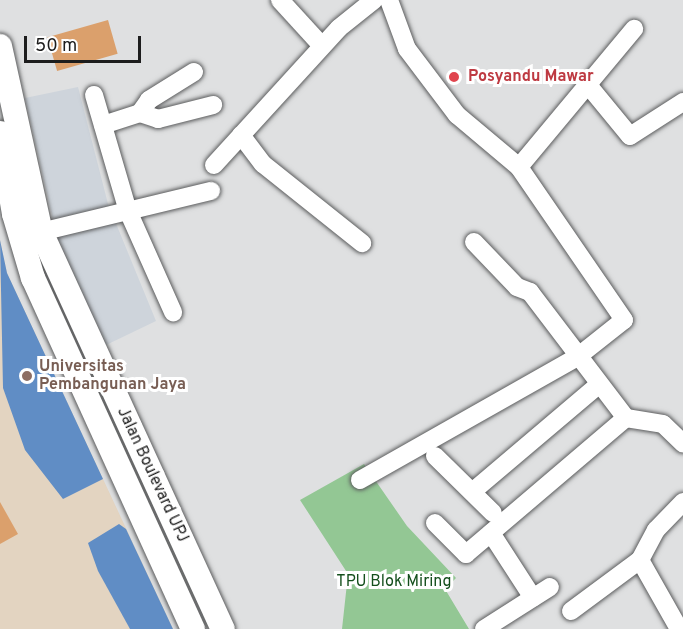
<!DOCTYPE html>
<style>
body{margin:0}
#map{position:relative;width:683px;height:629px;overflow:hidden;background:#dfe0e1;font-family:Overpass,sans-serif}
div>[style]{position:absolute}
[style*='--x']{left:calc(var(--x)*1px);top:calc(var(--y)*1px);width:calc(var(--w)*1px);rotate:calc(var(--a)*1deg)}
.built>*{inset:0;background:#ced4db}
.education>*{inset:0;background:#e3d4c1}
.green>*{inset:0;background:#93c794}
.water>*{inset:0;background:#608dc5}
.building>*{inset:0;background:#dba06c;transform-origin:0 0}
.roads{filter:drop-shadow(0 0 2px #5b5c5d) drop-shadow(0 0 2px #5b5c5d)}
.minor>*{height:18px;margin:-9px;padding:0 9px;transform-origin:9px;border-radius:9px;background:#fff}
.tertiary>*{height:24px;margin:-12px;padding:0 12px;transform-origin:12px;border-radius:12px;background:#fff}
.dots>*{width:16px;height:16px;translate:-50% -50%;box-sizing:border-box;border:3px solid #fff;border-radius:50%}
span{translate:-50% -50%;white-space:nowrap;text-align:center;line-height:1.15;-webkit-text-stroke:6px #fff;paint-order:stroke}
.health-label{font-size:16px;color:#be3a42;font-weight:700}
.left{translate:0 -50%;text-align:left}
.education-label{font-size:16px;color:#785e54;font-weight:700}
.street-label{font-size:16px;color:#1d1d1d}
.park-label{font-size:16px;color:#144f1c}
.scale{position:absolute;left:24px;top:36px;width:117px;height:27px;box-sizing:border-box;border:3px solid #1d1d1d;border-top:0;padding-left:8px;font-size:18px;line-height:21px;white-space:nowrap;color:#1d1d1d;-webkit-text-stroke:4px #fff;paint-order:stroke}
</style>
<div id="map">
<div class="built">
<i style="clip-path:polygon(78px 87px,108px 204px,156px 321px,104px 346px,57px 237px,25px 98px)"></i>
</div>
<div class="education">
<i style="clip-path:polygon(0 240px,7px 273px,173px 629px,0 629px)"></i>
</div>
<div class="green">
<i style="clip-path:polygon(364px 464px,407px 526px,456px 578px,445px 589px,469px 629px,342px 629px,348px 574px,300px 500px)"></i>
</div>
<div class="water">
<i style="clip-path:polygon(0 240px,7px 273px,103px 479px,63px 499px,25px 450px,3px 388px)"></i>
<i style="clip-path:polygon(119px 524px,126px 529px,173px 629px,130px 629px,98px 571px,88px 543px)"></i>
</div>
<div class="building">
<i style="left:108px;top:20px;width:35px;height:63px;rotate:74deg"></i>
<i style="clip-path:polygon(0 502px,18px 534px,0 544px)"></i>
</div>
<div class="roads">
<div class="minor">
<i style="--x:280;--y:0;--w:62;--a:47.6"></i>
<i style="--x:588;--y:85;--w:66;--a:50.5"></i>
<i style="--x:630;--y:136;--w:63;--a:-32.7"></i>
<i style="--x:94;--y:95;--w:121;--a:73.7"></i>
<i style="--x:128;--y:211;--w:111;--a:66"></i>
<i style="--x:140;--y:113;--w:19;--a:18"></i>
<i style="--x:158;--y:119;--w:57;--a:-14.3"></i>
<i style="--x:103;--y:125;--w:39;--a:-18"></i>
<i style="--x:140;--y:113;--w:16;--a:-55"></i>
<i style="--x:149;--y:100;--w:53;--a:-31.9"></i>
<i style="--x:241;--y:135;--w:36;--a:53"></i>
<i style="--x:263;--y:164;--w:127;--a:38.6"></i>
<i style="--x:214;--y:165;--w:185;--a:-47.6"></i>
<i style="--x:339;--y:28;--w:45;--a:-38.7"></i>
<i style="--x:519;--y:167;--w:180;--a:-50.2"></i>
<i style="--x:41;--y:232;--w:175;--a:-13.6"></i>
<i style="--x:474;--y:242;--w:62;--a:46.3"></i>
<i style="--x:517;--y:287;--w:14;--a:21"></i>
<i style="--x:530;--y:292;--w:158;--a:52.7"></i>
<i style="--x:626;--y:418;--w:37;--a:9"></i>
<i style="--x:663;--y:424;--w:28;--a:44"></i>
<i style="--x:435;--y:456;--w:81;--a:44.5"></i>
<i style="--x:360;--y:480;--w:248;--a:-29.5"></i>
<i style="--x:576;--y:358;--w:61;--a:-38.4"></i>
<i style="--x:624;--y:320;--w:186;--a:-124.5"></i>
<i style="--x:519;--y:167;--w:81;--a:-140"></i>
<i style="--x:457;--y:115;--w:83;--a:-127.1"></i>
<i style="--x:407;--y:49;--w:52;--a:-110.2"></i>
<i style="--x:472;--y:492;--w:165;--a:-40.3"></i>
<i style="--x:435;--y:523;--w:44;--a:45"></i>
<i style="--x:466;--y:554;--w:210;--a:-40.4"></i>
<i style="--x:491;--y:533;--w:77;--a:57.1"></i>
<i style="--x:640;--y:560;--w:79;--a:60.5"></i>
<i style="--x:571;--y:611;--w:86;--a:-36.5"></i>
<i style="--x:640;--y:560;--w:34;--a:-62"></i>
<i style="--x:656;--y:530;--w:39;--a:-46"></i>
<i style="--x:484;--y:629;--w:78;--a:-32.5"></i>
</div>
<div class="tertiary">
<i style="--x:0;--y:46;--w:190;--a:77.6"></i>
<i style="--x:41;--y:232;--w:437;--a:65.4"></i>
<i style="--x:0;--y:133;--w:82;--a:80.2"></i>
<i style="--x:14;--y:214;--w:67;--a:73.5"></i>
<i style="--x:33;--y:278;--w:386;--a:65.5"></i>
</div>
</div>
<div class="dots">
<i style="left:454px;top:77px;background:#e0444e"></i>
<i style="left:27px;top:376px;background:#8d6e63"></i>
</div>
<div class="health-label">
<span class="left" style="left:468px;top:77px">Posyandu Mawar</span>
</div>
<div class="education-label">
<span class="left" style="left:39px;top:376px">Universitas<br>Pembangunan Jaya</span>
</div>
<div class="street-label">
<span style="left:152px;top:475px;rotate:65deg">Jalan Boulevard UPJ</span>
</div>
<div class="park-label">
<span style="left:394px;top:582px">TPU Blok Miring</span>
</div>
<div class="scale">50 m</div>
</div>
